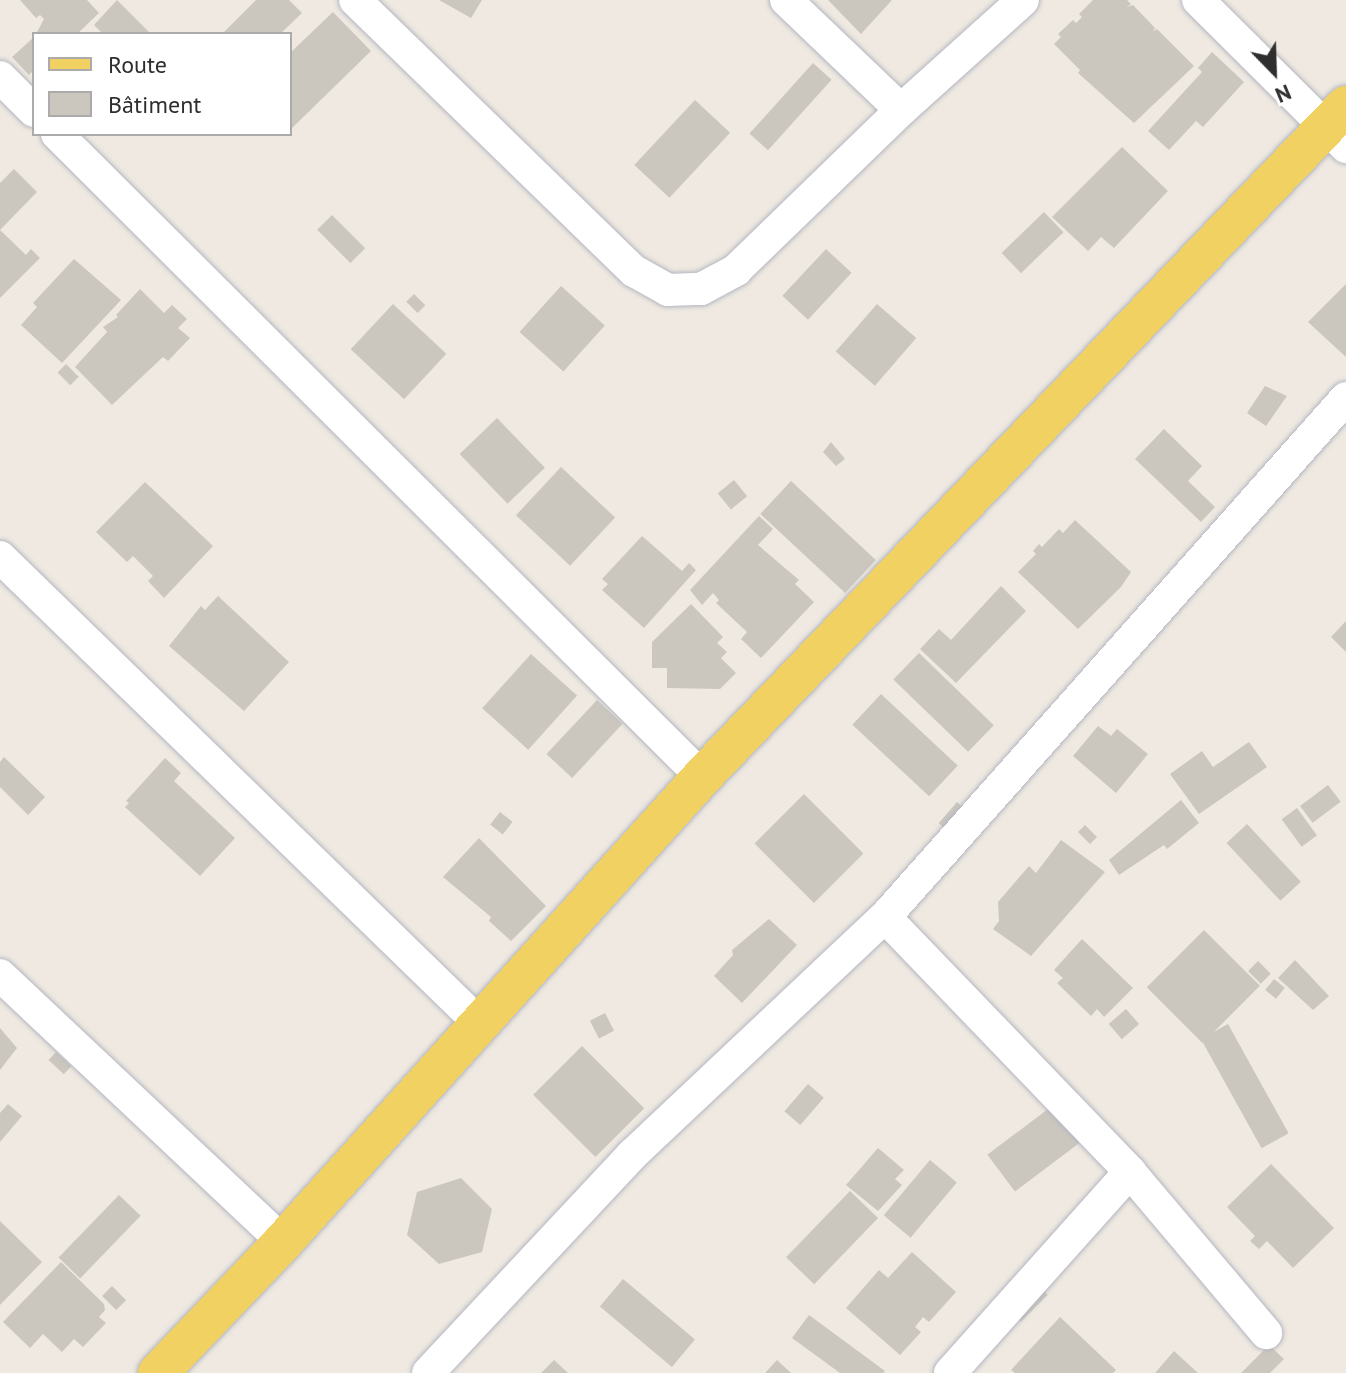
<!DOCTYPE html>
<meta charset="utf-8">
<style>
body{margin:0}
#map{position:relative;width:1346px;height:1373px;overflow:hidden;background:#efe9e1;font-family:"PT Sans",sans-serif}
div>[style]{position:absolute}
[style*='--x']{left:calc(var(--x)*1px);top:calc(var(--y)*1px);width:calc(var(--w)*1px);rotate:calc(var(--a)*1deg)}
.building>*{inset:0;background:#cbc7bf;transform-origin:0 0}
.roads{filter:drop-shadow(0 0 2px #b4b7c1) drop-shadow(0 0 2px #b4b7c1)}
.minor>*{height:32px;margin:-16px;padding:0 16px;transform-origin:16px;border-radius:16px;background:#fff}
.major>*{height:40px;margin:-20px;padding:0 20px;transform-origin:20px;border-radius:20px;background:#f2d163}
span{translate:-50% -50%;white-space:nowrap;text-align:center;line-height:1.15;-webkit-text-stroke:8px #fff;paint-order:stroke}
.legend{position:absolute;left:32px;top:32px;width:260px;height:104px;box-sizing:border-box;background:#fff;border:2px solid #ababab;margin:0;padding:10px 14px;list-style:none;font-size:24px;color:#2e2e2e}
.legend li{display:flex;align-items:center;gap:16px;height:40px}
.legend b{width:40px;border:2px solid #ababab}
.north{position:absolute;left:1234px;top:32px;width:80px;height:80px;-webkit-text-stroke:6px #fff;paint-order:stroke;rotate:157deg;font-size:22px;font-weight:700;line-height:32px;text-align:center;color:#2e2e2e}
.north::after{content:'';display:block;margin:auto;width:28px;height:36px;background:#2e2e2e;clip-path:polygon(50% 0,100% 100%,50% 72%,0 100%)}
</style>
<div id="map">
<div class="building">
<i style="clip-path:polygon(20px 0,87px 0,99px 13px,77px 34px,36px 34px,44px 19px,40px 15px,36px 18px)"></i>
<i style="clip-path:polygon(117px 0,151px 34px,103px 34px,94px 25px)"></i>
<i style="clip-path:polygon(256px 0,289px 0,302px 13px,280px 34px,222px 34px)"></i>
<i style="clip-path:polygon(439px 0,482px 0,471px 18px)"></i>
<i style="clip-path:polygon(828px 0,892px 0,861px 34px)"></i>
<i style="clip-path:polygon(1093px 0,1127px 0,1131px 4px,1127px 7px,1133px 5px,1155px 28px,1153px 31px,1157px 29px,1194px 66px,1134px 123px,1078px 73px,1080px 70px,1054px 44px,1061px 37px,1058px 34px,1073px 20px,1076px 23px,1082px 17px,1079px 14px)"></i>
<i style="clip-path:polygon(333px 12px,371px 51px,290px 130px,290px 53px)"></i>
<i style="clip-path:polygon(34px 37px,34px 70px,29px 75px,12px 57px)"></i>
<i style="clip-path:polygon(1212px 52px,1244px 82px,1203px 127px,1196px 121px,1169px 150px,1148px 131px,1202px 72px,1198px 68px)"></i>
<i style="left:813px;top:63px;width:25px;height:95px;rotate:42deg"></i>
<i style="left:695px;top:100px;width:48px;height:89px;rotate:43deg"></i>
<i style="clip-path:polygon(1122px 147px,1168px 191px,1114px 248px,1101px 237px,1088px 251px,1052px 217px)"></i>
<i style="clip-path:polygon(14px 169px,37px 192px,0 230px,26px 255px,31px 249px,40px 258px,0 298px,0 183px)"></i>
<i style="left:1044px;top:212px;width:28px;height:59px;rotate:46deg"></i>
<i style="left:332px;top:215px;width:47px;height:21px;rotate:45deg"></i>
<i style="left:826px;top:249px;width:35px;height:64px;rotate:43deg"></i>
<i style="clip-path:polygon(74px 259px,121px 300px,62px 363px,21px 325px,37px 307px,33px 303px)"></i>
<i style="clip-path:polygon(1346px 284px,1346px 357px,1308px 322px)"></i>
<i style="left:561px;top:286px;width:59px;height:62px;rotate:42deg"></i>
<i style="clip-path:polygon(140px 289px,164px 313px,172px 305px,187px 319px,178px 328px,190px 338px,168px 361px,163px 357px,112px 405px,75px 367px,107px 332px,103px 327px,118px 317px,116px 315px)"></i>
<i style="left:414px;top:294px;width:16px;height:11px;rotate:45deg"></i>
<i style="left:393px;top:304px;width:73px;height:62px;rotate:43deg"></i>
<i style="left:877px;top:304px;width:52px;height:63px;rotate:41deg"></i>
<i style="left:66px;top:364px;width:18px;height:12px;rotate:45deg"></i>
<i style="clip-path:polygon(1265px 386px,1287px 396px,1266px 426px,1247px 413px)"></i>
<i style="left:497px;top:418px;width:69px;height:52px;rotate:46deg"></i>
<i style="clip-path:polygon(1164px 429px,1202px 466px,1188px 481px,1215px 507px,1201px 522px,1135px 459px)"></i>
<i style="clip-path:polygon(831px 442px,845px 459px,836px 466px,823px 452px)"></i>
<i style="left:561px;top:467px;width:74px;height:66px;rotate:43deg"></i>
<i style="left:734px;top:480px;width:21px;height:21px;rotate:51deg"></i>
<i style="left:791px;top:481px;width:116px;height:45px;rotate:43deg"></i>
<i style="clip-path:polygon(145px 482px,213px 546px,164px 598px,148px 581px,153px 576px,133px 556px,127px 562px,96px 532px)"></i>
<i style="clip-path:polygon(759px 516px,773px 529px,758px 545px,799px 580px,795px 584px,814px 602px,761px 658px,741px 639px,747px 632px,716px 603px,719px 600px,713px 593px,702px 605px,690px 590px)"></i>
<i style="clip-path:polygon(1075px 520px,1131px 572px,1121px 587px,1078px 629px,1018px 572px,1036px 554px,1033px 551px,1039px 544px,1042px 547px,1059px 529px,1063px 533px)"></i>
<i style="clip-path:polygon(642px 536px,682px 571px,689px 563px,696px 570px,644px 628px,602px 590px,608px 584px,602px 579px)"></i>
<i style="clip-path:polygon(1001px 586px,1026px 611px,956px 683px,920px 649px,939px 629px,951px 640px)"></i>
<i style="clip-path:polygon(218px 596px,289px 662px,244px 711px,169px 646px,201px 606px,205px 610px)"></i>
<i style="clip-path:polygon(691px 604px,723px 637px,717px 643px,727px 652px,721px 658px,736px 673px,720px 689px,667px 688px,667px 668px,652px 668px,652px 642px)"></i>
<i style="clip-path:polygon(1346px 621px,1346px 652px,1331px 637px)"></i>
<i style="left:919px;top:653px;width:104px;height:37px;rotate:44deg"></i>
<i style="left:531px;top:654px;width:62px;height:73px;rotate:42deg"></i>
<i style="left:881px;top:694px;width:105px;height:42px;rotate:43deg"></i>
<i style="left:597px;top:700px;width:35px;height:74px;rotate:43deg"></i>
<i style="clip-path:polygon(1098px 726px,1111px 736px,1117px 729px,1148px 754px,1116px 793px,1073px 756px)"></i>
<i style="clip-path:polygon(1249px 742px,1267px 767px,1199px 814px,1170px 774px,1202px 751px,1213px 767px)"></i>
<i style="clip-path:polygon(4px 757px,45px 797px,28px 815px,0 787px,0 762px)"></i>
<i style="clip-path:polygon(165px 758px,181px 773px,174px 781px,235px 838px,200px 876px,125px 807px,129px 803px,126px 801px)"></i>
<i style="left:1328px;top:785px;width:21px;height:35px;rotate:53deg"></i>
<i style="left:804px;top:794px;width:84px;height:70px;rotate:45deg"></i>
<i style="clip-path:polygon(1181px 800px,1199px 823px,1167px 849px,1164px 845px,1119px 875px,1109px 860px)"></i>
<i style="left:957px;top:802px;width:11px;height:28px;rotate:41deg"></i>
<i style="left:1297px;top:808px;width:34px;height:19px;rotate:54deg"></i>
<i style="left:500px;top:812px;width:16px;height:16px;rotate:38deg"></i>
<i style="left:1247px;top:824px;width:79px;height:28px;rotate:47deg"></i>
<i style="left:1085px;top:825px;width:17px;height:10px;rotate:45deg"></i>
<i style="clip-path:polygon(479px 838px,546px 906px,511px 941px,489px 921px,491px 917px,443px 877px)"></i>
<i style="clip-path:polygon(1061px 840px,1105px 872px,1031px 956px,993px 929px,999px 921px,998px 902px,1029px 866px,1036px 873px)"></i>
<i style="clip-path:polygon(769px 919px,797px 945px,742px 1003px,714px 976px,733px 955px,732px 950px)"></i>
<i style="left:1204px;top:930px;width:79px;height:81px;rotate:45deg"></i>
<i style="clip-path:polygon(1082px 939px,1133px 988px,1104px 1017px,1097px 1009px,1091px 1016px,1057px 983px,1063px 978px,1054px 970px)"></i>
<i style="clip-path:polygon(1295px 960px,1329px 996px,1313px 1010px,1278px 978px)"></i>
<i style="left:1258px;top:961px;width:18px;height:14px;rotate:45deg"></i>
<i style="left:1274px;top:979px;width:14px;height:14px;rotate:39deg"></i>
<i style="left:1126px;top:1009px;width:20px;height:23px;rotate:49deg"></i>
<i style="left:605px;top:1013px;width:20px;height:17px;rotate:63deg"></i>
<i style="left:1228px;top:1024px;width:125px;height:31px;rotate:61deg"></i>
<i style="clip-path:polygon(0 1028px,17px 1048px,0 1070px)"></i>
<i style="left:582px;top:1046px;width:88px;height:69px;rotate:45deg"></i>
<i style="left:56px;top:1052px;width:21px;height:11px;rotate:43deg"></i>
<i style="left:808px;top:1084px;width:21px;height:36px;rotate:41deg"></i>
<i style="clip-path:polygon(8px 1104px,22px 1116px,0 1142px,0 1113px)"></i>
<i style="left:1052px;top:1106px;width:46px;height:81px;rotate:53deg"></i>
<i style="clip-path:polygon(878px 1148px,904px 1170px,895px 1179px,902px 1185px,878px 1211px,846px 1185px)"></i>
<i style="left:930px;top:1160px;width:35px;height:72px;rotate:40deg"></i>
<i style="clip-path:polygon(1271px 1164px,1334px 1228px,1293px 1268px,1267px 1241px,1259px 1249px,1250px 1241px,1255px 1236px,1227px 1207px)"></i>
<i style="clip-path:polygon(461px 1178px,492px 1209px,482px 1252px,439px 1264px,407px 1235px,417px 1192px)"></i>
<i style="left:850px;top:1191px;width:39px;height:92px;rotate:44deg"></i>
<i style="left:119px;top:1195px;width:30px;height:87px;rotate:44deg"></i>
<i style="clip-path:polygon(0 1221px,42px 1262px,0 1305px)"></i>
<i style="clip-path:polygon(912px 1252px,956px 1292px,929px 1322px,923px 1317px,915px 1327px,921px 1332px,900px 1355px,846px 1308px,879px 1270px,888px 1278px)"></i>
<i style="clip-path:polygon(61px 1262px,104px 1304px,105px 1310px,99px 1317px,106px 1323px,83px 1347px,74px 1339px,62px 1352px,43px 1334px,30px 1348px,3px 1322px)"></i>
<i style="left:623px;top:1279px;width:94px;height:36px;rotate:40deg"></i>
<i style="left:112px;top:1286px;width:20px;height:14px;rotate:45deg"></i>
<i style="left:1040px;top:1287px;width:11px;height:38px;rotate:45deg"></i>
<i style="clip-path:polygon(809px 1315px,885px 1371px,883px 1373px,840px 1373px,792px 1338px)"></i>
<i style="clip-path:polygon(1060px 1317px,1116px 1370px,1113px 1373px,1015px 1373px,1011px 1370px)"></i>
<i style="clip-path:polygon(1269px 1345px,1284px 1359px,1270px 1373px,1241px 1373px)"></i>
<i style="clip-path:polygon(1174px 1351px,1198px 1373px,1155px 1373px)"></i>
<i style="clip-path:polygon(554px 1360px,568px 1373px,541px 1373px)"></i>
<i style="clip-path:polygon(777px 1360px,791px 1373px,765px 1373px)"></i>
</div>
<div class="roads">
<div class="minor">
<i style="--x:355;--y:0;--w:389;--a:44.2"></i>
<i style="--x:634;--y:271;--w:39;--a:29"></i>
<i style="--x:668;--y:290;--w:33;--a:-2"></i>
<i style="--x:701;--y:289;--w:40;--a:-28"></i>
<i style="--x:736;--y:270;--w:230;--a:-44.1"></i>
<i style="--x:901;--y:110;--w:164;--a:-42"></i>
<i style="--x:786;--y:0;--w:159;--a:43.7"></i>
<i style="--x:1198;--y:0;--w:209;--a:44.8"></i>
<i style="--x:0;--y:77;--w:48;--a:45"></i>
<i style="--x:57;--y:134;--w:911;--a:44.91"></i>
<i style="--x:0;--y:557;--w:667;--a:44.21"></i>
<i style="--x:885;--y:917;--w:354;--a:46.1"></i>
<i style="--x:1130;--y:1172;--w:211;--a:49.8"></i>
<i style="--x:0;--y:975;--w:389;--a:43.3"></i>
<i style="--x:428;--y:1373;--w:299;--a:-46.9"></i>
<i style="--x:632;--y:1155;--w:347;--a:-43.3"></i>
<i style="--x:885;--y:917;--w:694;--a:-48.39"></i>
<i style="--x:950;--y:1373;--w:270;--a:-48.2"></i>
</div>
<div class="major">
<i style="--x:158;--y:1373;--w:181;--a:-46.3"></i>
<i style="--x:283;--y:1242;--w:626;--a:-47.98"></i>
<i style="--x:702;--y:777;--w:930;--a:-46.18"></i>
</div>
</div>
<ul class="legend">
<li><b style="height:10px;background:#f2d163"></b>Route</li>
<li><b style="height:22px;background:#cbc7bf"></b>Bâtiment</li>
</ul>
<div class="north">N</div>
</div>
